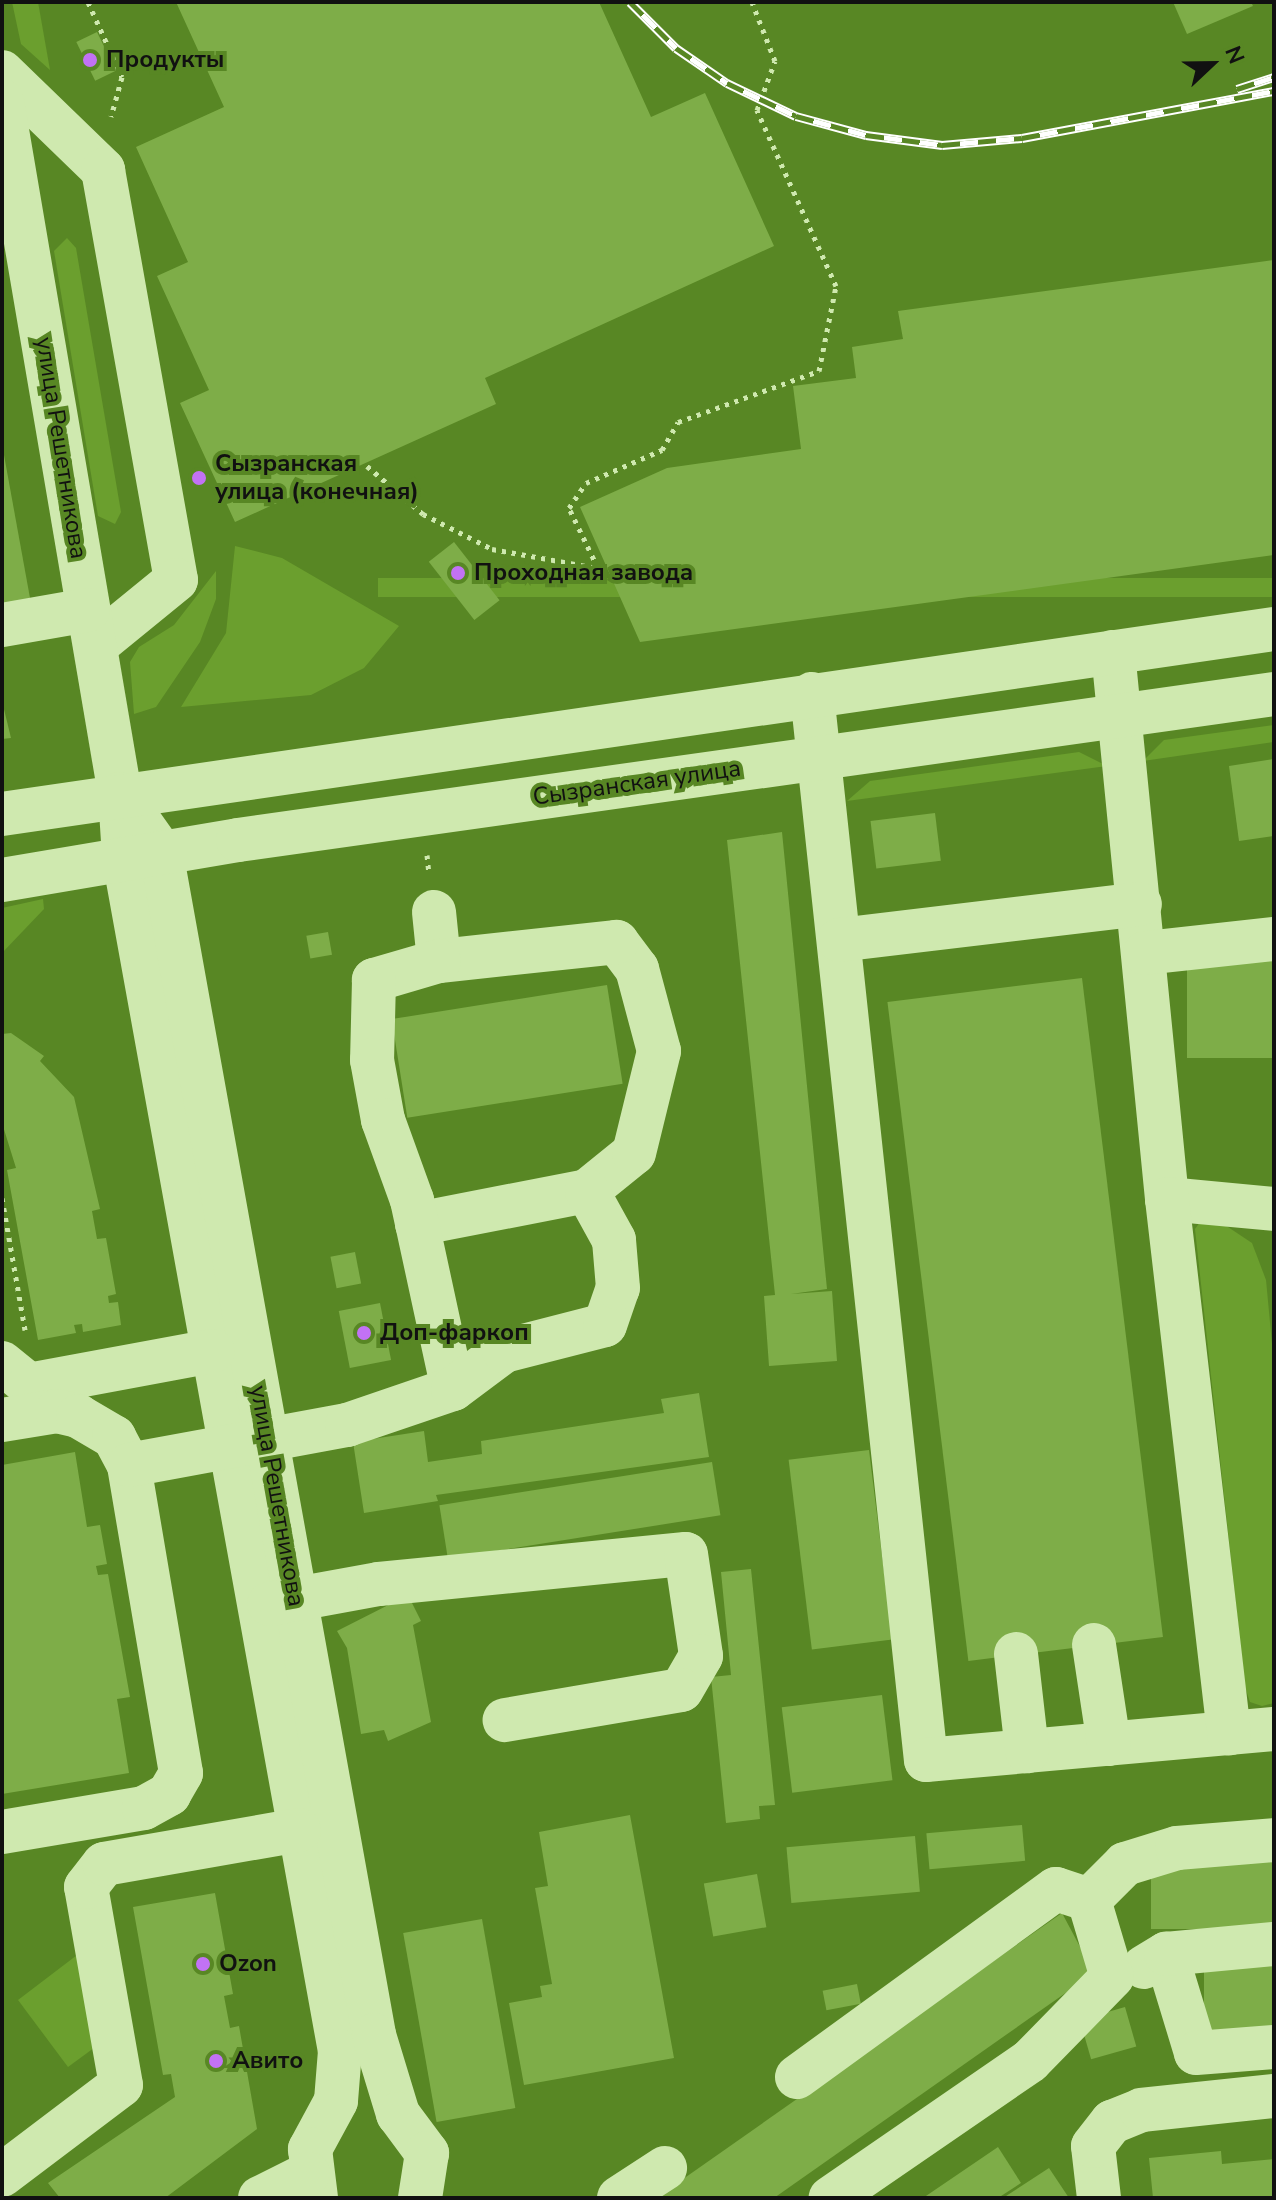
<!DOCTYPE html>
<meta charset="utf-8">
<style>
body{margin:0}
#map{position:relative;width:1276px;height:2200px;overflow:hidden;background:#588724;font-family:"Nunito Sans",sans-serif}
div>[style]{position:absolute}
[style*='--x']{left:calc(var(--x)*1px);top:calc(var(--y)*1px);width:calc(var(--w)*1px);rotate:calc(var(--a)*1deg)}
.green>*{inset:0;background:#6b9f2e;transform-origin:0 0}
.building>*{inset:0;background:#7ead48;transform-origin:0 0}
.path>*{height:5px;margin-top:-2.5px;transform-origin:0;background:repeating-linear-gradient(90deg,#cfe9af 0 4px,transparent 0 10px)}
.minor>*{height:44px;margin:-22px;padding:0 22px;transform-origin:22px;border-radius:22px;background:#cfe9af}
.rail>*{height:9px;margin-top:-4.5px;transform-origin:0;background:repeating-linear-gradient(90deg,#588724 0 18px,#fff 0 36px);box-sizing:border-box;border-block:2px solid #fff}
.dots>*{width:22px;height:22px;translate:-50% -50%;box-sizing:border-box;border:4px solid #588724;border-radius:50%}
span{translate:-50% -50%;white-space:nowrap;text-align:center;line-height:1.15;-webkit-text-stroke:8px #588724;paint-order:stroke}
.poi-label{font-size:24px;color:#111;font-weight:700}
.left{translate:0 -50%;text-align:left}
.street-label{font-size:24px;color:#111}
.frame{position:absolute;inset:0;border:4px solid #111;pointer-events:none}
.north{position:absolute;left:1172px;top:24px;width:80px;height:80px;-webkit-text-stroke:6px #588724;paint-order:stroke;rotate:68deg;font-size:22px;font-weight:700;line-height:32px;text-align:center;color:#111}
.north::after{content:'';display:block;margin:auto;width:28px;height:36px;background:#111;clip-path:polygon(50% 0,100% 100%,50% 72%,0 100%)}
</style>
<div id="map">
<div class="green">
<i style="clip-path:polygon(12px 2px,38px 2px,50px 70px,21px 44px)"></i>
<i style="clip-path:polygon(67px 238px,76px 248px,121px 512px,115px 524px,98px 516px,54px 251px)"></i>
<i style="clip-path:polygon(235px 546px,282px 558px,399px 626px,364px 668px,311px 695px,181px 707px,226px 633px)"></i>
<i style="clip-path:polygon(216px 571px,216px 599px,200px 642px,156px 707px,134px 714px,130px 662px,139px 647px,174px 625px)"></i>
<i style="left:1274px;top:578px;width:19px;height:896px;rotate:90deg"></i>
<i style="clip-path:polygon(1274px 725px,1274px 742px,1143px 761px,1164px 740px)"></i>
<i style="clip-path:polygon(1079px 752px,1107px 766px,847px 801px,870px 781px)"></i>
<i style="clip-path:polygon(43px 899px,44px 909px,2px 953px,2px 908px)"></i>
<i style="clip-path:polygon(1200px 1222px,1222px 1223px,1252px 1243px,1266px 1280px,1274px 1365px,1274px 1703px,1262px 1706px,1250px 1702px,1245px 1687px,1195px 1229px)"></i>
<i style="clip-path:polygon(81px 1952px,98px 2045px,68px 2067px,18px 2000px)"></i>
</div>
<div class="building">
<i style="clip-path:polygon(176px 2px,599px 2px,651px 117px,705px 93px,774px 246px,485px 378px,496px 404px,235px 522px,180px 403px,209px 390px,157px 276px,188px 262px,136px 147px,224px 107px)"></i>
<i style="clip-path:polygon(1173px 2px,1251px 2px,1253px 6px,1187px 34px)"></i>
<i style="left:97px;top:32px;width:43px;height:23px;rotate:64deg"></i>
<i style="clip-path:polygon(1274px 260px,1274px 555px,640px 642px,580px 507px,667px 468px,801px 449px,793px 386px,856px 378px,852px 347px,903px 339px,898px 311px)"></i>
<i style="clip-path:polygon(2px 444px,32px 609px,2px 614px)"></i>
<i style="left:454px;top:542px;width:74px;height:32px;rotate:52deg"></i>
<i style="clip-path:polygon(2px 701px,11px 738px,2px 739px)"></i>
<i style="clip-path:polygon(1274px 759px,1274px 836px,1239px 841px,1229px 766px)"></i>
<i style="left:935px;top:813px;width:48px;height:65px;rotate:83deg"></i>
<i style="clip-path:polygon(782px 832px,827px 1289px,791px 1294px,832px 1291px,837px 1361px,769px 1366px,764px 1296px,775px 1295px,727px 840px)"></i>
<i style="left:328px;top:932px;width:23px;height:22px;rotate:80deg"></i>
<i style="left:1274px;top:953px;width:105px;height:87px;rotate:90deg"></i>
<i style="left:1082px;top:978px;width:664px;height:196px;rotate:83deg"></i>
<i style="left:607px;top:985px;width:100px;height:218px;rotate:81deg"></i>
<i style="clip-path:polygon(11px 1033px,44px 1056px,40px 1061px,74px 1097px,100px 1209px,92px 1211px,97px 1239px,106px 1238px,116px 1294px,108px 1296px,109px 1303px,118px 1302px,121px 1325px,83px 1332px,82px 1324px,74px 1325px,76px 1333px,38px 1340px,7px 1170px,16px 1168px,2px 1123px,2px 1034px)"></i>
<i style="left:355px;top:1252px;width:32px;height:25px;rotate:79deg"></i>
<i style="left:380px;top:1303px;width:58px;height:42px;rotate:79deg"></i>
<i style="clip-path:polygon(699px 1393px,709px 1457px,436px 1495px,438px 1501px,364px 1513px,353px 1442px,424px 1431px,428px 1462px,482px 1454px,481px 1441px,664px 1413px,661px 1399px)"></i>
<i style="left:869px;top:1450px;width:191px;height:81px;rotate:83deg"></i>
<i style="clip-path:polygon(75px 1452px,87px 1527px,100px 1525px,107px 1564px,96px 1566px,98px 1575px,108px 1574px,130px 1697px,117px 1699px,129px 1773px,2px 1794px,2px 1465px)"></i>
<i style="left:712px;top:1462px;width:54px;height:276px;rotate:81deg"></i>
<i style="clip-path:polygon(751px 1569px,775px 1805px,759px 1806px,760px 1819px,726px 1823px,711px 1677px,731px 1675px,721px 1572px)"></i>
<i style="clip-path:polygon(408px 1595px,421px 1621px,413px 1625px,431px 1722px,388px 1741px,384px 1730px,361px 1734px,347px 1648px,337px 1631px)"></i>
<i style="left:882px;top:1695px;width:86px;height:101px;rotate:83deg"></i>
<i style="clip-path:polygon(630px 1815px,674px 2058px,524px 2085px,509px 2003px,542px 1997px,540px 1986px,552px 1984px,535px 1888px,548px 1886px,539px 1832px)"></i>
<i style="left:1022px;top:1825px;width:36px;height:96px;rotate:85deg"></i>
<i style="left:915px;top:1836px;width:56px;height:129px;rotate:85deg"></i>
<i style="left:1274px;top:1861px;width:68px;height:123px;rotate:90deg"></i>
<i style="left:757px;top:1874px;width:54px;height:54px;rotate:80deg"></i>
<i style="clip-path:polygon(215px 1893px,233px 1994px,224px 1996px,230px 2028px,239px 2026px,257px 2129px,165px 2198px,60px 2198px,48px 2183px,175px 2097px,171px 2074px,163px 2075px,133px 1907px)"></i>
<i style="clip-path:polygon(1062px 1913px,1094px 1973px,774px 2198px,656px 2198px)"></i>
<i style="left:482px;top:1919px;width:192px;height:80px;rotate:80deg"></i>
<i style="left:1274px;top:1962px;width:68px;height:70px;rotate:90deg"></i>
<i style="left:857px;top:1984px;width:20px;height:35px;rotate:79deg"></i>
<i style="left:1125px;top:2007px;width:41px;height:47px;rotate:74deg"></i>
<i style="clip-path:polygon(998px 2147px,1021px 2183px,998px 2198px,923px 2198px)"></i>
<i style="clip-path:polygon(1221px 2151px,1222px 2164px,1274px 2159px,1274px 2198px,1153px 2198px,1149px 2158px)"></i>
<i style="clip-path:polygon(1049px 2168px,1069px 2198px,1003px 2198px)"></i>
</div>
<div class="path">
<i style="--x:88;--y:2;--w:82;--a:65.6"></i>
<i style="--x:122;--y:77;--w:41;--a:105.4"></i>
<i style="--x:367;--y:466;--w:74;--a:40.6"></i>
<i style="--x:423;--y:514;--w:77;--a:26.9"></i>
<i style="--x:492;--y:549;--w:108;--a:10.2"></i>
<i style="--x:598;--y:568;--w:67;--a:-115.8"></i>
<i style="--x:569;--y:508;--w:30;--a:-56"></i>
<i style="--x:586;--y:483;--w:83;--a:-23.5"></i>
<i style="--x:662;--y:450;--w:32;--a:-60"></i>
<i style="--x:678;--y:422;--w:150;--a:-19.9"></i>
<i style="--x:819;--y:371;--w:87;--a:-78.7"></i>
<i style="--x:836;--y:286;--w:193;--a:-114.2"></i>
<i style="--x:757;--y:110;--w:52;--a:-69.8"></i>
<i style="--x:775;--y:61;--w:63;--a:-111.3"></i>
<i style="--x:427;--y:855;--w:19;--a:84"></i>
<i style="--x:2;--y:1198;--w:134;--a:80.1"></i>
</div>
<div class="minor">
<i style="--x:2;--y:72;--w:141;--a:44.1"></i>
<i style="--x:103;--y:170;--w:416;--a:79.9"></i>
<i style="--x:176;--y:580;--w:104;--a:140.8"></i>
<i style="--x:2;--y:101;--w:703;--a:80.34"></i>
<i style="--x:120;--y:794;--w:64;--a:86.4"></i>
<i style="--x:124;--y:858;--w:1212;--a:79.74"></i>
<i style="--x:340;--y:2051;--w:50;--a:94.6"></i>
<i style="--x:336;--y:2101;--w:55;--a:118.4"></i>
<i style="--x:310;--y:2149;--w:49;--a:83"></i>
<i style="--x:2;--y:625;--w:87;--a:-9.9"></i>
<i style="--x:1113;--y:652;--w:550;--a:84.36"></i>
<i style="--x:1167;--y:1199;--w:107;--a:5.3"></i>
<i style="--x:812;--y:694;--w:1072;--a:83.9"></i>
<i style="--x:926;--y:1760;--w:349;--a:-5.1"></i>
<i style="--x:120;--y:794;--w:71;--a:54.7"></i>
<i style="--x:161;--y:852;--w:1202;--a:79.79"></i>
<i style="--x:374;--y:2035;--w:83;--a:73.1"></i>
<i style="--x:398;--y:2114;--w:49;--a:53.4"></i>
<i style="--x:427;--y:2153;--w:46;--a:98.8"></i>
<i style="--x:2;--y:814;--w:1285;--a:-8.28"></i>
<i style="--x:2;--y:880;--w:239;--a:-9.6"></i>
<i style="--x:238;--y:840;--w:1046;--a:-8.02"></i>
<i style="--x:434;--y:912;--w:49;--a:84.2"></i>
<i style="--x:839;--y:940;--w:303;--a:-6.8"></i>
<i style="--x:1145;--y:953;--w:130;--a:-6.2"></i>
<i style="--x:1167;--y:1199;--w:538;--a:83.38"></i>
<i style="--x:417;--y:1224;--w:173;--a:-11"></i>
<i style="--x:587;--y:1191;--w:60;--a:-39"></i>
<i style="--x:634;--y:1153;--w:105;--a:-76.2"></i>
<i style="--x:659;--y:1051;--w:85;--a:-105"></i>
<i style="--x:637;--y:969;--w:34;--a:-127"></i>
<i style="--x:617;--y:942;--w:179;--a:173.9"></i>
<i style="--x:439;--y:961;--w:68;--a:163.7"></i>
<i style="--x:374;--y:980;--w:80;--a:91.4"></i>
<i style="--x:372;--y:1060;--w:61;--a:79.6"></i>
<i style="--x:383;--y:1120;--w:85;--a:70.1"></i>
<i style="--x:412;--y:1200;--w:193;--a:77.8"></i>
<i style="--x:2;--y:1363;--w:35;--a:39"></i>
<i style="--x:29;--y:1385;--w:187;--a:-10.5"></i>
<i style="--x:2;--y:1420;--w:56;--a:-9.3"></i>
<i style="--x:57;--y:1411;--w:22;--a:13"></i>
<i style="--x:78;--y:1416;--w:42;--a:30.3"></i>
<i style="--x:114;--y:1437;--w:32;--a:62"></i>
<i style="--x:269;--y:1604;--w:112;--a:-10.3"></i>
<i style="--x:379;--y:1584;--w:308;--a:-5.6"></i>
<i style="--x:686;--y:1554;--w:103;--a:81.6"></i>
<i style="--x:701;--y:1656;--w:39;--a:120"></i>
<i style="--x:681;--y:1690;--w:179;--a:170.3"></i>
<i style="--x:1094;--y:1645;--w:100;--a:81.4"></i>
<i style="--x:1016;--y:1654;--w:98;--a:83.5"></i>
<i style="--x:2;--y:1832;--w:144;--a:-9.6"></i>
<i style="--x:144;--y:1808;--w:29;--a:-29"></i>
<i style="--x:169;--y:1794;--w:24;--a:-60"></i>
<i style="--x:181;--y:1773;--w:312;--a:-99.6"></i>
<i style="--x:129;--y:1465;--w:222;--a:-10.4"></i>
<i style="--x:347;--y:1425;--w:112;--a:-18.8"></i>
<i style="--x:453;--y:1389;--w:64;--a:-36.7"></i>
<i style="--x:504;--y:1351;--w:104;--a:-14.4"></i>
<i style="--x:605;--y:1325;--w:39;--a:-71"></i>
<i style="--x:618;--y:1288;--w:48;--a:-94.8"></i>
<i style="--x:614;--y:1240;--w:56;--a:-118.9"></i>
<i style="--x:1089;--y:1900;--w:51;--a:-45"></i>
<i style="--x:1125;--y:1864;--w:54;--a:-17.1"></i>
<i style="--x:1177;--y:1848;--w:97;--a:-4.7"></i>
<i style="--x:1166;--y:1954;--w:103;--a:73.1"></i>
<i style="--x:1196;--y:2053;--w:78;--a:-4.4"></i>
<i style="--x:1144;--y:1967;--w:26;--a:-31"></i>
<i style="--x:1166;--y:1954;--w:108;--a:-5.3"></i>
<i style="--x:797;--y:2077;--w:320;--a:-36"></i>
<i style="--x:1056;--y:1889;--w:35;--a:18"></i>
<i style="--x:1089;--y:1900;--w:80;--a:73.4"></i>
<i style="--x:1112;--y:1977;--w:117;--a:134.3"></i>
<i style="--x:1030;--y:2061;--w:242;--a:145.5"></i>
<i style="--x:2;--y:2175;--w:149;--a:-37.1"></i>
<i style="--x:121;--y:2085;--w:201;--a:-100"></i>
<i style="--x:86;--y:1887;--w:29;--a:-52"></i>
<i style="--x:104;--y:1864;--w:198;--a:-9.9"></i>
<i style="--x:260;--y:2198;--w:54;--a:-26.6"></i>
<i style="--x:619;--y:2198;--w:55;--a:-33.1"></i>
<i style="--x:1099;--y:2198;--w:52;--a:-96.6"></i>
<i style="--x:1093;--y:2146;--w:31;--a:-52"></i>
<i style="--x:1112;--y:2122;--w:31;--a:-22"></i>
<i style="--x:1141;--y:2110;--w:134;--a:-6"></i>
</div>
<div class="rail">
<i style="--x:630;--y:2;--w:65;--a:45"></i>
<i style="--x:676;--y:48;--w:62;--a:34.5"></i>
<i style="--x:727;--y:83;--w:76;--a:25.6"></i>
<i style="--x:796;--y:116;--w:73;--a:15.2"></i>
<i style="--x:866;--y:135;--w:77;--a:7.5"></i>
<i style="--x:942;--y:145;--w:80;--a:-5"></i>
<i style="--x:1022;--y:138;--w:256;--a:-10.6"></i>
<i style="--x:1237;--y:89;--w:39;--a:-18"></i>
</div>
<div class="dots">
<i style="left:90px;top:60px;background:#c272f4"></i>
<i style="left:199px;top:478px;background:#c272f4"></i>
<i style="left:458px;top:573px;background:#c272f4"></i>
<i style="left:364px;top:1333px;background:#c272f4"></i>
<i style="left:203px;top:1964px;background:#c272f4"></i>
<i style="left:216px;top:2061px;background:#c272f4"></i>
</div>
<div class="poi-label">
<span class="left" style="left:106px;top:60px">Продукты</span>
<span class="left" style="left:215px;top:478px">Сызранская<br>улица (конечная)</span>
<span class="left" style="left:474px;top:573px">Проходная завода</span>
<span class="left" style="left:380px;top:1333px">Доп-фаркоп</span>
<span class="left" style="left:219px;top:1964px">Ozon</span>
<span class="left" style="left:232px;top:2061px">Авито</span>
</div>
<div class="street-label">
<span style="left:61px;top:448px;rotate:81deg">улица Решетникова</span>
<span style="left:637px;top:783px;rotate:-8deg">Сызранская улица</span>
<span style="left:277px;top:1496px;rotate:80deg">улица Решетникова</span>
</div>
<div class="frame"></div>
<div class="north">N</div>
</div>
